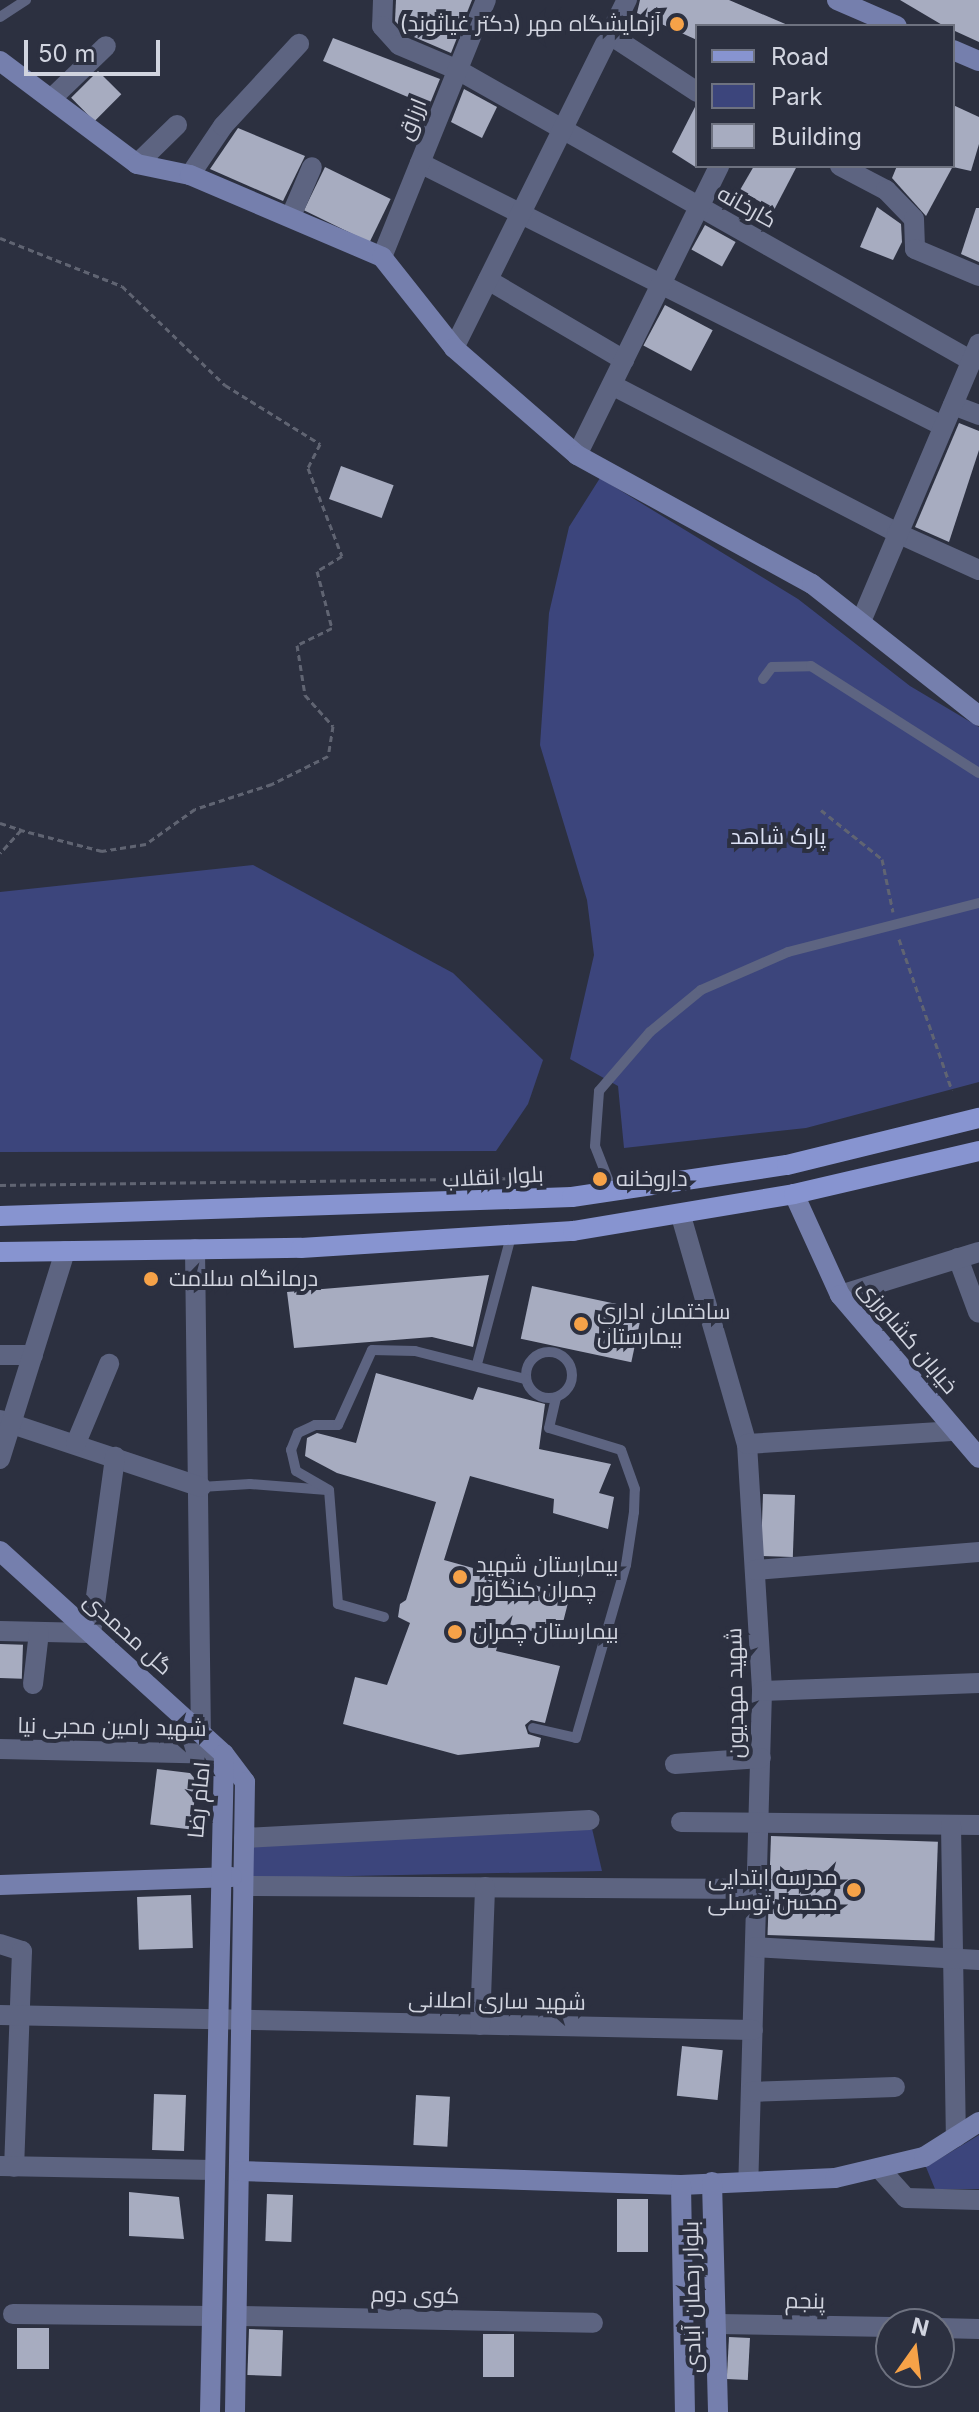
<!DOCTYPE html>
<meta charset="utf-8">
<style>
body{margin:0}
#map{position:relative;width:979px;height:2412px;overflow:hidden;background:#2c3040;font-family:Inter,Cairo,sans-serif}
div>[style]{position:absolute}
[style*='--x']{left:calc(var(--x)*1px);top:calc(var(--y)*1px);width:calc(var(--w)*1px);rotate:calc(var(--a)*1deg)}
.green>*{inset:0;background:#3c457c}
.building>*{inset:0;background:#a7acc0;transform-origin:0 0}
.path>*{height:3px;margin-top:-1.5px;transform-origin:0;background:repeating-linear-gradient(90deg,#606472 0 6px,transparent 0 10px)}
.lane>*{height:10px;margin:-5px;padding:0 5px;transform-origin:5px;border-radius:5px;background:#5d6481}
.lane>.ring{margin:-5px;padding:0;box-sizing:content-box;background:none;border:10px solid #5d6481;border-radius:50%}
.street>*{height:20px;margin:-10px;padding:0 10px;transform-origin:10px;border-radius:10px;background:#5d6481}
.secondary>*{height:20px;margin:-10px;padding:0 10px;transform-origin:10px;border-radius:10px;background:#757fad}
.primary>*{height:20px;margin:-10px;padding:0 10px;transform-origin:10px;border-radius:10px;background:#8794d0}
.dots>*{width:22px;height:22px;translate:-50% -50%;box-sizing:border-box;border:4px solid #2c3040;border-radius:50%}
span{translate:-50% -50%;white-space:nowrap;text-align:center;line-height:1.15;-webkit-text-stroke:8px #2c3040;paint-order:stroke}
.poi-label{font-size:22px;color:#d1d4df}
.right{translate:-100% -50%;text-align:right}
.left{translate:0 -50%;text-align:left}
.street-label{font-size:22px;color:#d1d4df}
.park-label{font-size:22px;color:#dde2f5}
.legend{position:absolute;left:695px;top:24px;width:260px;height:144px;box-sizing:border-box;background:#2c3040;border:2px solid #6e7280;margin:0;padding:10px 14px;list-style:none;font-size:24px;color:#d1d4df}
.legend li{display:flex;align-items:center;gap:16px;height:40px}
.legend b{width:40px;border:2px solid #6e7280}
.north{position:absolute;left:875px;top:2308px;width:80px;height:80px;box-sizing:border-box;background:#2c3040;border:2px solid #6e7280;border-radius:50%;rotate:14deg;font-size:22px;font-weight:700;line-height:32px;text-align:center;color:#d1d4df}
.north::after{content:'';display:block;margin:auto;width:28px;height:36px;background:#f6a248;clip-path:polygon(50% 0,100% 100%,50% 72%,0 100%)}
.scale{position:absolute;left:24px;top:40px;width:136px;height:36px;box-sizing:border-box;border:4px solid #d1d4df;border-top:0;padding-left:10px;font-size:24px;line-height:28px;white-space:nowrap;color:#d1d4df;-webkit-text-stroke:6px #2c3040;paint-order:stroke}
</style>
<div id="map">
<div class="green">
<i style="clip-path:polygon(600px 478px,798px 599px,910px 686px,979px 727px,979px 1082px,806px 1128px,624px 1148px,618px 1086px,570px 1059px,594px 955px,587px 900px,540px 745px,549px 613px,569px 527px)"></i>
<i style="clip-path:polygon(253px 865px,453px 973px,543px 1060px,528px 1104px,496px 1151px,0 1152px,0 892px)"></i>
<i style="clip-path:polygon(590px 1820px,602px 1871px,252px 1878px,251px 1844px)"></i>
<i style="clip-path:polygon(979px 2135px,979px 2189px,935px 2189px,926px 2167px)"></i>
</div>
<div class="building">
<i style="clip-path:polygon(396px 0,472px 0,451px 53px,407px 34px,395px 21px)"></i>
<i style="clip-path:polygon(640px 0,729px 0,790px 26px,697px 26px,697px 40px,637px 13px)"></i>
<i style="clip-path:polygon(900px 0,979px 0,979px 42px,944px 26px)"></i>
<i style="clip-path:polygon(333px 38px,440px 79px,429px 106px,323px 61px)"></i>
<i style="left:98px;top:71px;width:33px;height:38px;rotate:45deg"></i>
<i style="clip-path:polygon(464px 89px,497px 107px,482px 138px,451px 122px)"></i>
<i style="clip-path:polygon(696px 105px,697px 105px,697px 168px,672px 152px)"></i>
<i style="clip-path:polygon(953px 105px,979px 117px,979px 144px,971px 171px,953px 167px)"></i>
<i style="clip-path:polygon(238px 128px,305px 156px,283px 201px,210px 169px)"></i>
<i style="clip-path:polygon(754px 166px,797px 166px,774px 210px,740px 190px)"></i>
<i style="clip-path:polygon(897px 166px,953px 166px,926px 216px,892px 178px)"></i>
<i style="left:325px;top:167px;width:73px;height:48px;rotate:26deg"></i>
<i style="clip-path:polygon(877px 207px,901px 224px,902px 242px,893px 260px,860px 247px)"></i>
<i style="clip-path:polygon(976px 208px,979px 208px,979px 262px,961px 254px)"></i>
<i style="left:705px;top:225px;width:35px;height:28px;rotate:29deg"></i>
<i style="left:665px;top:305px;width:54px;height:46px;rotate:28deg"></i>
<i style="clip-path:polygon(959px 423px,979px 431px,979px 450px,949px 542px,915px 527px)"></i>
<i style="left:341px;top:466px;width:56px;height:35px;rotate:20deg"></i>
<i style="clip-path:polygon(489px 1275px,473px 1347px,432px 1337px,294px 1348px,287px 1292px)"></i>
<i style="left:532px;top:1286px;width:113px;height:54px;rotate:12deg"></i>
<i style="clip-path:polygon(376px 1373px,473px 1400px,478px 1387px,545px 1404px,539px 1449px,611px 1464px,599px 1493px,614px 1497px,608px 1529px,553px 1513px,554px 1499px,470px 1476px,444px 1560px,570px 1595px,559px 1638px,504px 1624px,496px 1651px,560px 1666px,545px 1723px,531px 1720px,525px 1725px,528px 1734px,541px 1738px,539px 1747px,458px 1755px,343px 1724px,355px 1677px,387px 1685px,410px 1623px,398px 1617px,400px 1604px,406px 1600px,436px 1502px,337px 1473px,305px 1456px,307px 1438px,317px 1433px,356px 1443px)"></i>
<i style="left:763px;top:1494px;width:32px;height:62px;rotate:2deg"></i>
<i style="left:0;top:1644px;width:23px;height:34px;rotate:2deg"></i>
<i style="left:157px;top:1769px;width:41px;height:56px;rotate:7deg"></i>
<i style="left:771px;top:1836px;width:167px;height:99px;rotate:2deg"></i>
<i style="left:191px;top:1895px;width:53px;height:54px;rotate:88deg"></i>
<i style="left:682px;top:2046px;width:41px;height:50px;rotate:6deg"></i>
<i style="left:154px;top:2094px;width:32px;height:56px;rotate:2deg"></i>
<i style="left:416px;top:2095px;width:34px;height:50px;rotate:3deg"></i>
<i style="clip-path:polygon(129px 2192px,179px 2197px,184px 2239px,129px 2236px)"></i>
<i style="left:267px;top:2194px;width:26px;height:47px;rotate:2deg"></i>
<i style="left:617px;top:2199px;width:31px;height:53px"></i>
<i style="left:17px;top:2328px;width:32px;height:41px"></i>
<i style="left:249px;top:2329px;width:34px;height:46px;rotate:2deg"></i>
<i style="left:483px;top:2334px;width:31px;height:43px"></i>
<i style="left:729px;top:2337px;width:21px;height:42px;rotate:3deg"></i>
</div>
<div class="path">
<i style="--x:0;--y:238;--w:131;--a:21.5"></i>
<i style="--x:122;--y:286;--w:143;--a:43.9"></i>
<i style="--x:225;--y:385;--w:112;--a:31.8"></i>
<i style="--x:320;--y:444;--w:27;--a:117"></i>
<i style="--x:308;--y:468;--w:94;--a:68.9"></i>
<i style="--x:342;--y:556;--w:29;--a:149"></i>
<i style="--x:317;--y:571;--w:59;--a:75.3"></i>
<i style="--x:332;--y:628;--w:39;--a:154"></i>
<i style="--x:297;--y:645;--w:51;--a:80.9"></i>
<i style="--x:305;--y:695;--w:42;--a:47.9"></i>
<i style="--x:333;--y:726;--w:30;--a:99"></i>
<i style="--x:328;--y:756;--w:63;--a:153.4"></i>
<i style="--x:272;--y:784;--w:81;--a:162"></i>
<i style="--x:195;--y:809;--w:60;--a:144.5"></i>
<i style="--x:146;--y:844;--w:45;--a:171"></i>
<i style="--x:102;--y:851;--w:84;--a:-165.5"></i>
<i style="--x:21;--y:830;--w:31;--a:132"></i>
<i style="--x:821;--y:810;--w:78;--a:38.8"></i>
<i style="--x:882;--y:859;--w:54;--a:78.3"></i>
<i style="--x:0;--y:823;--w:22;--a:18"></i>
<i style="--x:899;--y:939;--w:160;--a:70.7"></i>
<i style="--x:0;--y:1185;--w:525;--a:-0.76"></i>
</div>
<div class="lane">
<i style="--x:0;--y:17;--w:31;--a:-33"></i>
<i style="--x:763;--y:679;--w:15;--a:-53"></i>
<i style="--x:772;--y:667;--w:39;--a:-1"></i>
<i style="--x:811;--y:666;--w:199;--a:32.5"></i>
<i style="--x:613;--y:1192;--w:49;--a:-111.4"></i>
<i style="--x:595;--y:1146;--w:55;--a:-85.8"></i>
<i style="--x:599;--y:1091;--w:78;--a:-49.2"></i>
<i style="--x:650;--y:1032;--w:66;--a:-39.5"></i>
<i style="--x:701;--y:990;--w:95;--a:-23.6"></i>
<i style="--x:788;--y:952;--w:197;--a:-14.4"></i>
<i class="ring" style="left:526px;top:1352px;width:36px;height:36px"></i>
<i style="--x:477;--y:1364;--w:132;--a:-75.1"></i>
<i style="--x:201;--y:1487;--w:49;--a:-3.5"></i>
<i style="--x:250;--y:1484;--w:77;--a:4.5"></i>
<i style="--x:384;--y:1617;--w:48;--a:-164.2"></i>
<i style="--x:338;--y:1604;--w:114;--a:-94.5"></i>
<i style="--x:329;--y:1490;--w:38;--a:-150"></i>
<i style="--x:296;--y:1471;--w:22;--a:-103"></i>
<i style="--x:291;--y:1450;--w:18;--a:-68"></i>
<i style="--x:298;--y:1433;--w:19;--a:-25"></i>
<i style="--x:315;--y:1425;--w:23;--a:0"></i>
<i style="--x:338;--y:1425;--w:82;--a:-65.6"></i>
<i style="--x:372;--y:1350;--w:43;--a:1.3"></i>
<i style="--x:415;--y:1351;--w:114;--a:14.3"></i>
<i style="--x:533;--y:1728;--w:44;--a:13.1"></i>
<i style="--x:576;--y:1738;--w:180;--a:-73.9"></i>
<i style="--x:626;--y:1565;--w:54;--a:-81.4"></i>
<i style="--x:634;--y:1512;--w:23;--a:-88"></i>
<i style="--x:635;--y:1489;--w:41;--a:-109.7"></i>
<i style="--x:621;--y:1450;--w:75;--a:-163"></i>
<i style="--x:549;--y:1428;--w:31;--a:-77"></i>
</div>
<div class="street">
<i style="--x:383;--y:0;--w:26;--a:92"></i>
<i style="--x:382;--y:26;--w:25;--a:48"></i>
<i style="--x:399;--y:45;--w:64;--a:23"></i>
<i style="--x:458;--y:70;--w:591;--a:29.52"></i>
<i style="--x:610;--y:35;--w:104;--a:33.2"></i>
<i style="--x:51;--y:99;--w:76;--a:-43.9"></i>
<i style="--x:420;--y:163;--w:585;--a:26.7"></i>
<i style="--x:137;--y:164;--w:56;--a:-44.3"></i>
<i style="--x:840;--y:166;--w:52;--a:27.6"></i>
<i style="--x:886;--y:190;--w:40;--a:46"></i>
<i style="--x:914;--y:219;--w:30;--a:88"></i>
<i style="--x:915;--y:249;--w:69;--a:22.9"></i>
<i style="--x:190;--y:175;--w:59;--a:-56"></i>
<i style="--x:223;--y:126;--w:112;--a:-47.2"></i>
<i style="--x:291;--y:216;--w:53;--a:-66.8"></i>
<i style="--x:382;--y:257;--w:277;--a:-68"></i>
<i style="--x:488;--y:280;--w:158;--a:30.5"></i>
<i style="--x:454;--y:348;--w:389;--a:-63.6"></i>
<i style="--x:612;--y:385;--w:321;--a:27.4"></i>
<i style="--x:897;--y:533;--w:90;--a:24.3"></i>
<i style="--x:953;--y:405;--w:28;--a:21"></i>
<i style="--x:577;--y:455;--w:322;--a:-63.8"></i>
<i style="--x:862;--y:619;--w:299;--a:-67"></i>
<i style="--x:681;--y:1216;--w:237;--a:73.9"></i>
<i style="--x:747;--y:1444;--w:247;--a:86.5"></i>
<i style="--x:762;--y:1691;--w:488;--a:91.6"></i>
<i style="--x:195;--y:1249;--w:484;--a:89.3"></i>
<i style="--x:958;--y:1258;--w:58;--a:69.7"></i>
<i style="--x:840;--y:1295;--w:145;--a:-17.2"></i>
<i style="--x:0;--y:1355;--w:33;--a:0"></i>
<i style="--x:0;--y:1420;--w:212;--a:18.4"></i>
<i style="--x:76;--y:1443;--w:86;--a:-67.3"></i>
<i style="--x:747;--y:1444;--w:209;--a:-3.6"></i>
<i style="--x:0;--y:1459;--w:218;--a:-72.6"></i>
<i style="--x:755;--y:1570;--w:225;--a:-4.6"></i>
<i style="--x:0;--y:1631;--w:91;--a:1.3"></i>
<i style="--x:91;--y:1633;--w:178;--a:-82.2"></i>
<i style="--x:33;--y:1684;--w:52;--a:-83.4"></i>
<i style="--x:762;--y:1691;--w:217;--a:-2.1"></i>
<i style="--x:0;--y:1749;--w:224;--a:1.3"></i>
<i style="--x:675;--y:1764;--w:86;--a:-4"></i>
<i style="--x:681;--y:1822;--w:298;--a:0.6"></i>
<i style="--x:951;--y:1825;--w:312;--a:89.1"></i>
<i style="--x:244;--y:1838;--w:346;--a:-3"></i>
<i style="--x:243;--y:1886;--w:514;--a:0.33"></i>
<i style="--x:0;--y:1944;--w:23;--a:18"></i>
<i style="--x:22;--y:1951;--w:216;--a:92.1"></i>
<i style="--x:755;--y:1947;--w:224;--a:3.3"></i>
<i style="--x:0;--y:2015;--w:753;--a:1.14"></i>
<i style="--x:480;--y:2025;--w:138;--a:-87.9"></i>
<i style="--x:751;--y:2092;--w:144;--a:-2"></i>
<i style="--x:0;--y:2166;--w:214;--a:1.1"></i>
<i style="--x:879;--y:2168;--w:40;--a:48"></i>
<i style="--x:906;--y:2198;--w:73;--a:1.6"></i>
<i style="--x:13;--y:2314;--w:199;--a:0.6"></i>
<i style="--x:237;--y:2316;--w:356;--a:1.1"></i>
<i style="--x:718;--y:2324;--w:173;--a:1"></i>
<i style="--x:939;--y:2328;--w:40;--a:1.4"></i>
</div>
<div class="secondary">
<i style="--x:837;--y:0;--w:65;--a:23.4"></i>
<i style="--x:953;--y:50;--w:28;--a:23"></i>
<i style="--x:0;--y:61;--w:171;--a:36.9"></i>
<i style="--x:137;--y:164;--w:54;--a:11.7"></i>
<i style="--x:190;--y:175;--w:209;--a:23.1"></i>
<i style="--x:382;--y:257;--w:116;--a:51.6"></i>
<i style="--x:454;--y:348;--w:163;--a:41"></i>
<i style="--x:577;--y:455;--w:268;--a:28.8"></i>
<i style="--x:812;--y:584;--w:213;--a:38.3"></i>
<i style="--x:794;--y:1194;--w:111;--a:65.5"></i>
<i style="--x:840;--y:1295;--w:214;--a:49.5"></i>
<i style="--x:0;--y:1551;--w:302;--a:42.2"></i>
<i style="--x:224;--y:1754;--w:35;--a:53"></i>
<i style="--x:245;--y:1782;--w:630;--a:90.91"></i>
<i style="--x:0;--y:1885;--w:232;--a:-2"></i>
<i style="--x:239;--y:2171;--w:442;--a:1.8"></i>
<i style="--x:681;--y:2185;--w:154;--a:-2.6"></i>
<i style="--x:835;--y:2178;--w:91;--a:-13.3"></i>
<i style="--x:924;--y:2157;--w:65;--a:-32.5"></i>
<i style="--x:712;--y:2182;--w:230;--a:88.5"></i>
<i style="--x:681;--y:2185;--w:227;--a:89"></i>
<i style="--x:210;--y:2412;--w:658;--a:-88.78"></i>
</div>
<div class="primary">
<i style="--x:0;--y:1216;--w:572;--a:-1.9"></i>
<i style="--x:572;--y:1197;--w:217;--a:-8.5"></i>
<i style="--x:787;--y:1165;--w:198;--a:-13.8"></i>
<i style="--x:0;--y:1252;--w:301;--a:-0.8"></i>
<i style="--x:301;--y:1248;--w:273;--a:-3.6"></i>
<i style="--x:573;--y:1231;--w:224;--a:-9.5"></i>
<i style="--x:794;--y:1194;--w:190;--a:-13.1"></i>
</div>
<div class="dots">
<i style="left:677px;top:24px;background:#f6a248"></i>
<i style="left:600px;top:1179px;background:#f6a248"></i>
<i style="left:151px;top:1279px;background:#f6a248"></i>
<i style="left:581px;top:1324px;background:#f6a248"></i>
<i style="left:460px;top:1577px;background:#f6a248"></i>
<i style="left:455px;top:1632px;background:#f6a248"></i>
<i style="left:854px;top:1890px;background:#f6a248"></i>
</div>
<div class="poi-label">
<span class="right" style="left:661px;top:24px">آزمایشگاه مهر (دکتر غیاثوند)</span>
<span class="left" style="left:616px;top:1179px">داروخانه</span>
<span class="left" style="left:169px;top:1279px">درمانگاه سلامت</span>
<span class="left" style="left:597px;top:1324px">ساختمان اداری<br>بیمارستان</span>
<span class="left" style="left:476px;top:1577px">بیمارستان شهید<br>چمران کنگاور</span>
<span class="left" style="left:473px;top:1632px">بیمارستان چمران</span>
<span class="right" style="left:838px;top:1890px">مدرسه ابتدایی<br>محسن توسلی</span>
</div>
<div class="street-label">
<span style="left:412px;top:119px;rotate:-68deg">ارزاق</span>
<span style="left:747px;top:207px;rotate:29deg">کارخانه</span>
<span style="left:493px;top:1177px;rotate:-3deg">بلوار انقلاب</span>
<span style="left:908px;top:1337px;rotate:50deg">خیابان کشاورزی</span>
<span style="left:128px;top:1634px;rotate:42deg">گل محمدی</span>
<span style="left:735px;top:1693px;rotate:-91deg">شهید مهدیون</span>
<span style="left:112px;top:1727px;rotate:1deg">شهید رامین محبی نیا</span>
<span style="left:199px;top:1800px;rotate:-85deg">امام رضا</span>
<span style="left:497px;top:2001px;rotate:1deg">شهید ساری اصلانی</span>
<span style="left:415px;top:2295px;rotate:1deg">کوی دوم</span>
<span style="left:692px;top:2297px;rotate:-91deg">بلوار رحمان آبادی</span>
<span style="left:805px;top:2301px;rotate:1deg">پنجم</span>
</div>
<div class="park-label">
<span style="left:778px;top:837px">پارک شاهد</span>
</div>
<ul class="legend">
<li><b style="height:10px;background:#8794d0"></b>Road</li>
<li><b style="height:22px;background:#3c457c"></b>Park</li>
<li><b style="height:22px;background:#a7acc0"></b>Building</li>
</ul>
<div class="north">N</div>
<div class="scale">50 m</div>
</div>
